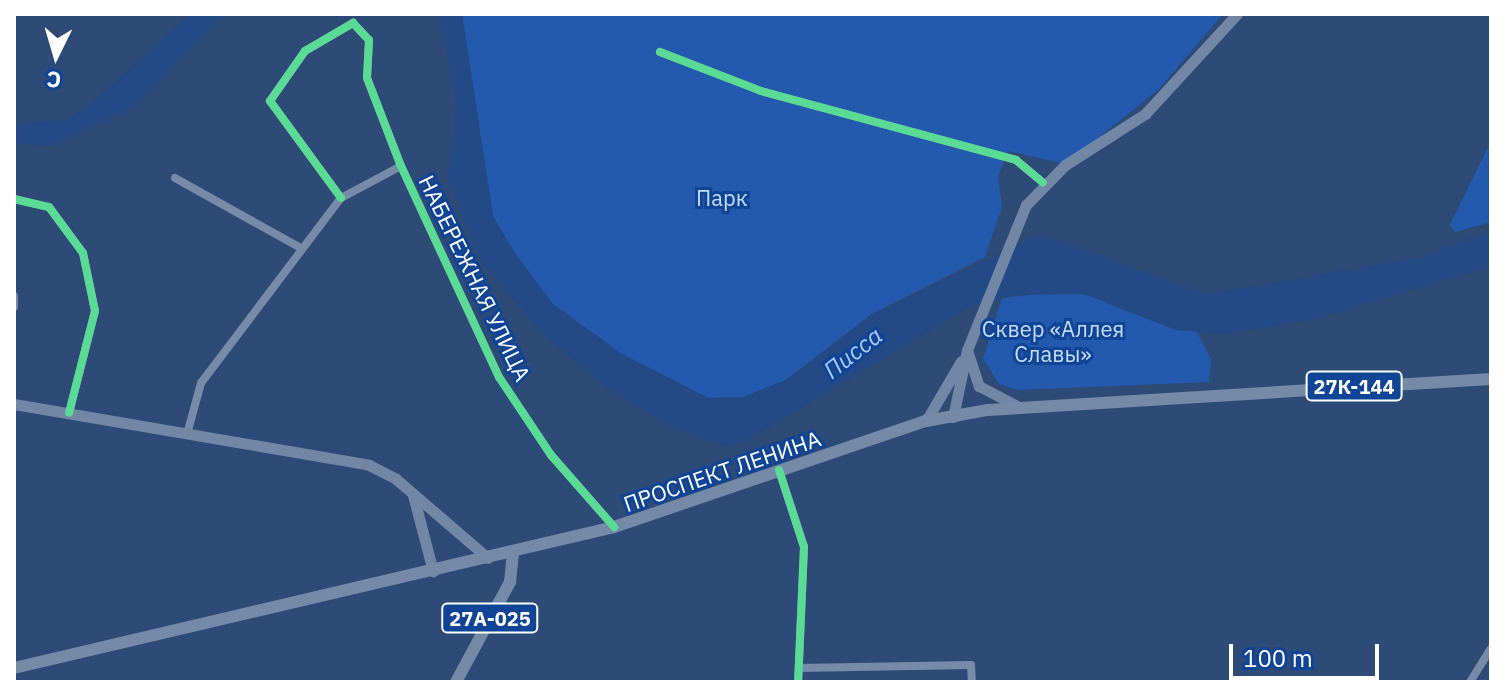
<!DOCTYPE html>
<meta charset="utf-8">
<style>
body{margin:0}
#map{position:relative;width:1505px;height:696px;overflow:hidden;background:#2e4a77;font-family:"IBM Plex Sans",sans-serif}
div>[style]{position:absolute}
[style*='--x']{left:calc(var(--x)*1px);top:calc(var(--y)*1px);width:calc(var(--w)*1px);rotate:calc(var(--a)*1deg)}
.green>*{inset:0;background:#245aad}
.water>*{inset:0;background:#244a86}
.street>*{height:8px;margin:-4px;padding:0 4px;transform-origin:4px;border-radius:4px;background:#778ba9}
.secondary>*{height:11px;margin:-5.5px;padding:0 5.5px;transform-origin:5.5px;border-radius:5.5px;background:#7286a6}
.primary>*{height:12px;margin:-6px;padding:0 6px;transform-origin:6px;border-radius:6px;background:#758aa7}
.cycleway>*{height:8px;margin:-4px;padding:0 4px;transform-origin:4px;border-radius:4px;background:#5adb95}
span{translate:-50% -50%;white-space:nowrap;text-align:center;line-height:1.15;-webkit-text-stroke:6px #0f4496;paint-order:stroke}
.shield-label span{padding:2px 6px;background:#0f4496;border:2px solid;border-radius:6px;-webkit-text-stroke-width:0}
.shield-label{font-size:20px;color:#fff;font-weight:700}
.park-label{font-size:22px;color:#c6ddfe}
.street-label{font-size:22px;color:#fff}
.water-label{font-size:24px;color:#aaccfb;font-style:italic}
.frame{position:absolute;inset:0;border:16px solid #fff;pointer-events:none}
.north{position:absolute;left:16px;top:16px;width:80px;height:80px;-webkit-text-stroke:6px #0f4496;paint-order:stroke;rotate:185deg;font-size:22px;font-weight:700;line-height:32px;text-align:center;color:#fff}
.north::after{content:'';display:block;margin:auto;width:28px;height:36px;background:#fff;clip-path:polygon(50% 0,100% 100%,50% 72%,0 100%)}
.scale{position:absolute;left:1229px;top:644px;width:150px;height:36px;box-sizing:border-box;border:4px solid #fff;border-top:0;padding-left:10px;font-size:24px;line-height:28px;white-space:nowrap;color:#fff;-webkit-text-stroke:6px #0f4496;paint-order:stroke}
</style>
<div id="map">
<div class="green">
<i style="clip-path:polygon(462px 14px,1223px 14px,1159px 89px,1066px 164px,1008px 151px,998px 177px,1002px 207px,985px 257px,872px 314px,786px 380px,743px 397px,708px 398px,622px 354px,552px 304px,514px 252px,493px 216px)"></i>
<i style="clip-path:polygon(1491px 141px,1491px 222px,1455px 232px,1450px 225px)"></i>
<i style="clip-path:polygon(1051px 293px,1084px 294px,1176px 330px,1196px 331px,1211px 359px,1209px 382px,1017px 390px,999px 384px,983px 359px,1002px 298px)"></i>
</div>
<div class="water">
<i style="clip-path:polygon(191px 14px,224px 14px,135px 106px,51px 146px,14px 143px,14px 125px,67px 119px,86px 108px)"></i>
<i style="clip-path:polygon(439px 14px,462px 14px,493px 216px,514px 252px,553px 304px,622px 354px,708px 398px,743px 397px,786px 380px,872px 314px,1041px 234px,1206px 294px,1418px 258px,1491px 231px,1491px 266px,1315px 319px,1222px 334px,1176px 330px,1084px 294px,1012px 295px,967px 308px,746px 441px,725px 446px,676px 429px,610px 390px,541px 332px,481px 261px,448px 180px,456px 105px)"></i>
</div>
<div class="street">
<i style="--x:660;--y:52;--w:108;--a:21.1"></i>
<i style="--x:761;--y:91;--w:264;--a:15.1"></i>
<i style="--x:1016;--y:160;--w:35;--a:40"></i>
<i style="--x:175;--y:178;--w:144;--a:29.1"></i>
<i style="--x:341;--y:198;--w:120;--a:-126.2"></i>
<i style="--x:270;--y:101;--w:61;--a:-55"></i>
<i style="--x:305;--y:51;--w:56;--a:-30.3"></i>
<i style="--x:353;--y:23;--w:23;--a:47"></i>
<i style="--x:369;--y:40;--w:38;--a:93"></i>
<i style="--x:367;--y:78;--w:94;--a:68.9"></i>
<i style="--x:401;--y:166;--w:233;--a:65.1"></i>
<i style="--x:499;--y:377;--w:94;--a:56.3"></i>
<i style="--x:551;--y:455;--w:96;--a:48.8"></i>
<i style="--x:14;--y:199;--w:36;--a:13"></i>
<i style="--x:49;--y:207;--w:57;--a:53.5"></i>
<i style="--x:83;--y:253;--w:59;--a:78.3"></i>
<i style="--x:95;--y:311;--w:105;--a:104.3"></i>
<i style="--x:14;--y:296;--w:11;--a:90"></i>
<i style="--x:187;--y:434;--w:53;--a:-74.6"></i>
<i style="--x:201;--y:383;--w:232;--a:-52.9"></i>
<i style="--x:341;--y:198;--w:68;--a:-28.1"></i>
<i style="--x:779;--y:470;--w:81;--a:72"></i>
<i style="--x:804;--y:547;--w:135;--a:92.5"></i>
<i style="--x:799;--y:668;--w:172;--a:-1"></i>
<i style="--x:971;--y:665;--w:17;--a:87"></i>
<i style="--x:1470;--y:682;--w:39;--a:-58"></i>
</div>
<div class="secondary">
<i style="--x:968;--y:353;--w:35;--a:72"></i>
<i style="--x:979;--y:386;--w:47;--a:27.6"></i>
<i style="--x:14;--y:404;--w:360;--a:9.7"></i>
<i style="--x:369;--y:465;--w:30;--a:27"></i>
<i style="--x:396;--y:479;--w:121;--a:40.7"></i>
<i style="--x:953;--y:417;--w:68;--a:-78.2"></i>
<i style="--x:967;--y:350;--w:157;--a:-67.9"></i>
<i style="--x:1026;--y:205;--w:56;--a:-45.7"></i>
<i style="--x:1065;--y:165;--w:95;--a:-32.5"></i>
<i style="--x:1145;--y:114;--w:136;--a:-47.4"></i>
<i style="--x:926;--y:421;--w:69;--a:-59.7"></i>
<i style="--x:413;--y:495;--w:79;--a:75.3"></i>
</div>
<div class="primary">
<i style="--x:14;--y:668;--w:616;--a:-13.22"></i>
<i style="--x:614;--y:527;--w:330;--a:-18.8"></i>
<i style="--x:926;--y:421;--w:63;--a:-10.1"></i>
<i style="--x:988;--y:410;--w:504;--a:-3.53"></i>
<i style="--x:456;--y:682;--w:114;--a:-61.6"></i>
<i style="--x:510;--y:582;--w:31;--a:-84"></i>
</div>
<div class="cycleway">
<i style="--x:660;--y:52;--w:108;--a:21.1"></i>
<i style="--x:761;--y:91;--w:264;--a:15.1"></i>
<i style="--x:1016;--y:160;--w:35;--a:40"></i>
<i style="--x:341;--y:198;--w:120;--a:-126.2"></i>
<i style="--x:270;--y:101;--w:61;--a:-55"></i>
<i style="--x:305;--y:51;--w:56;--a:-30.3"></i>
<i style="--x:353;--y:23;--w:23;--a:47"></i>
<i style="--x:369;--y:40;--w:38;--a:93"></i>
<i style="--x:367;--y:78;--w:94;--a:68.9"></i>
<i style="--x:401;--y:166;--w:233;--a:65.1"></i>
<i style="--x:499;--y:377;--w:94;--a:56.3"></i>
<i style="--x:551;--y:455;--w:96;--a:48.8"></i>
<i style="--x:14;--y:199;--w:36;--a:13"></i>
<i style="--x:49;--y:207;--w:57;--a:53.5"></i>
<i style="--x:83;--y:253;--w:59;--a:78.3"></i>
<i style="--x:95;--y:311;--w:105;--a:104.3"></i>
<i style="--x:779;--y:470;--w:81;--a:72"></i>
<i style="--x:804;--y:547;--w:135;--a:92.5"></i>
</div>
<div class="shield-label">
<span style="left:1354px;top:386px">27К-144</span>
<span style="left:490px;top:618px">27А-025</span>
</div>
<div class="park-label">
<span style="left:722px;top:198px">Парк</span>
<span style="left:1053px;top:341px">Сквер «Аллея<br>Славы»</span>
</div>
<div class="street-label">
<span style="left:475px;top:278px;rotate:64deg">НАБЕРЕЖНАЯ УЛИЦА</span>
<span style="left:722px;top:471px;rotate:-19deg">ПРОСПЕКТ ЛЕНИНА</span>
</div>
<div class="water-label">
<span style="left:853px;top:353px;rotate:-38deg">Писса</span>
</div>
<div class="frame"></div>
<div class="north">С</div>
<div class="scale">100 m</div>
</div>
